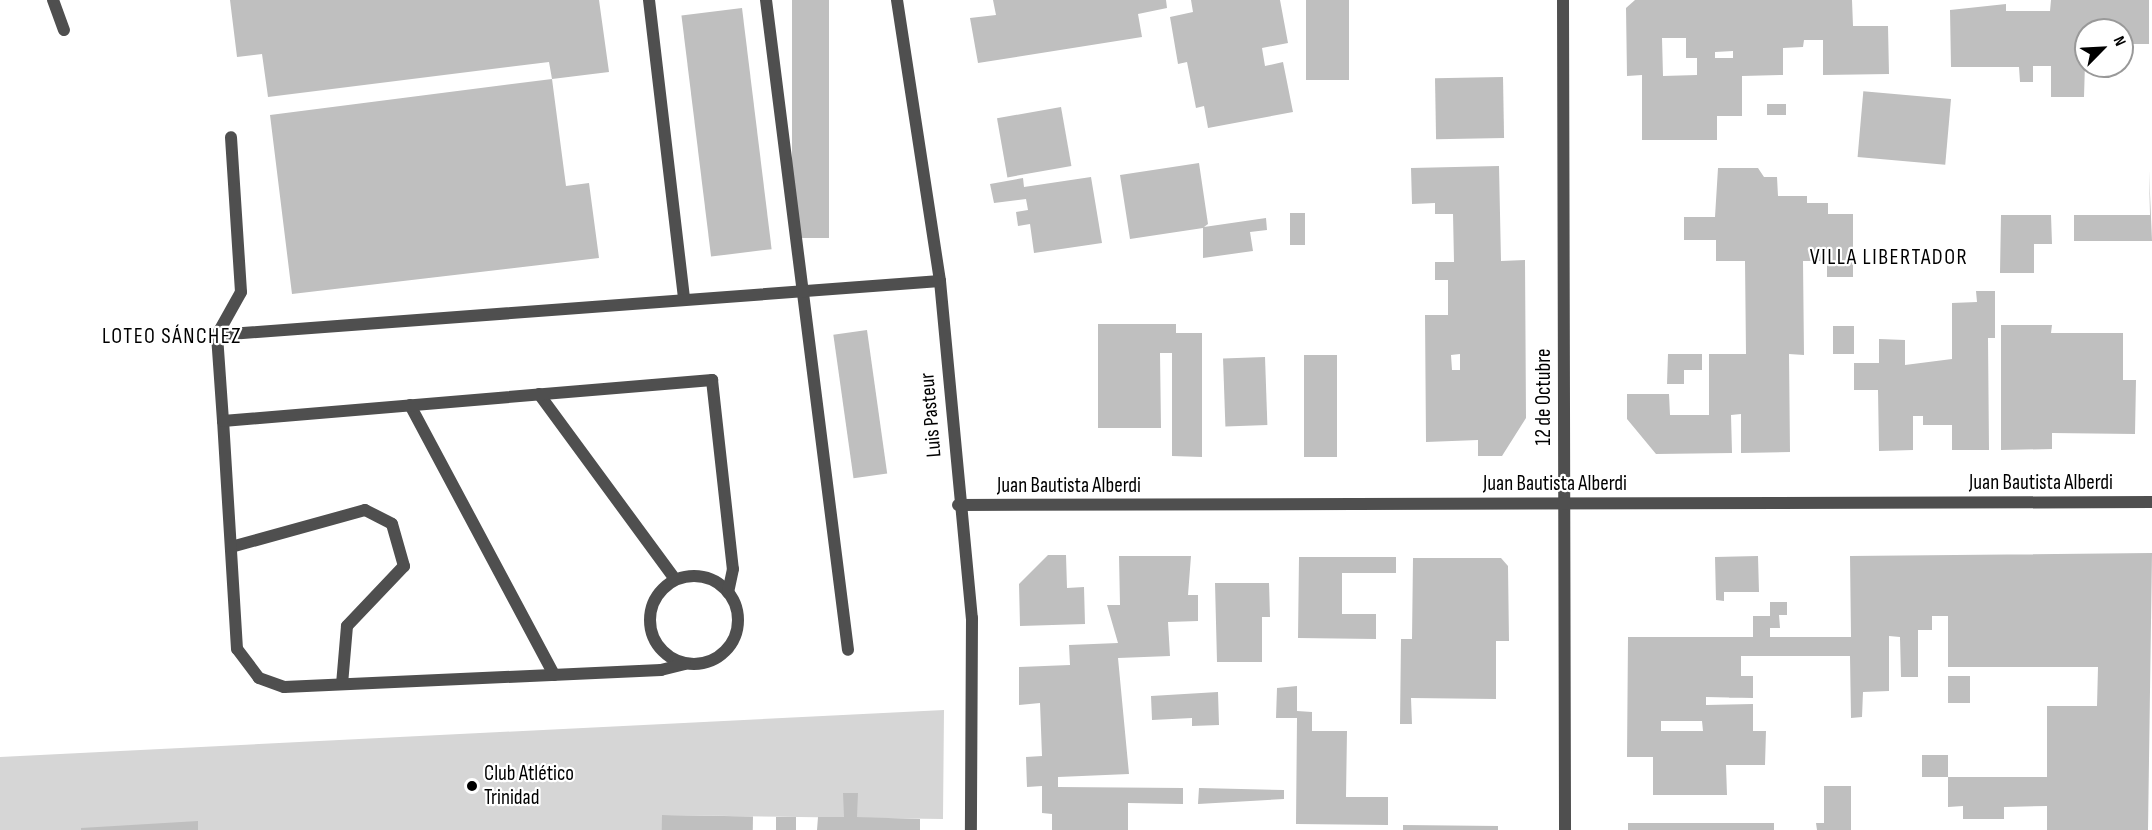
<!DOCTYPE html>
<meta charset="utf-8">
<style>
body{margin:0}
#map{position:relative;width:2152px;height:830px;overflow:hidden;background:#fff;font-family:"Sofia Sans Condensed",sans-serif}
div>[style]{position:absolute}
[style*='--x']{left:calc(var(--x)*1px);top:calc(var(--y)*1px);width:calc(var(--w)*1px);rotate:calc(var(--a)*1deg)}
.green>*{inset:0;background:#d6d6d6}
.building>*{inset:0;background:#bfbfbf;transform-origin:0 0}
.minor>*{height:12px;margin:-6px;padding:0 6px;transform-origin:6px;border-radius:6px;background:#4f4f4f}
.minor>.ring{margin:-6px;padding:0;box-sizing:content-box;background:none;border:12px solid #4f4f4f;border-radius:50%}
.dots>*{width:16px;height:16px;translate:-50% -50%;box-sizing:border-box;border:3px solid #fff;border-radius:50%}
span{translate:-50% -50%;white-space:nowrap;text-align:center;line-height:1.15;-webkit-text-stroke:4.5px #fff;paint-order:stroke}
.street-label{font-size:21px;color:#000}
.poi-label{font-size:21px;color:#000}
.left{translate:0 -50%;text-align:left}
.neighbourhood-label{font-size:22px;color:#000;letter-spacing:1.5px}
.north{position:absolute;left:2074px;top:18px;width:60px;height:60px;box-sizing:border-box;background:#fff;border:2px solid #999;border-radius:50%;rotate:66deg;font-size:16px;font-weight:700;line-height:24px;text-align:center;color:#000}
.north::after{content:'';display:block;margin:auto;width:21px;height:27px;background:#000;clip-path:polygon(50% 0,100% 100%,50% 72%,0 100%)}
</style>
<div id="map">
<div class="green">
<i style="clip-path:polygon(944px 710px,943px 819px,662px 815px,662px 830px,0 830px,0 757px)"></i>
</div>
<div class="building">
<i style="clip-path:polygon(230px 0,599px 0,609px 72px,552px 79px,566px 186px,589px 183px,599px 258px,292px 294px,270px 115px,552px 79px,549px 62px,268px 97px,262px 54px,237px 57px)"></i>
<i style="left:792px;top:0;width:37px;height:238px"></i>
<i style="clip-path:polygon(993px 0,1166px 0,1167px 8px,1138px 14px,1142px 37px,978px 63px,970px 18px,996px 15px)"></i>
<i style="clip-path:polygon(1191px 0,1280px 0,1288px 43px,1262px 48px,1265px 66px,1283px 62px,1293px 112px,1208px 128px,1204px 106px,1196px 108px,1187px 62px,1178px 64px,1170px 17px,1193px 12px)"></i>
<i style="left:1306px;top:0;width:43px;height:80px"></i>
<i style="clip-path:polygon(evenodd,1635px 0,1852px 0,1853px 26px,1888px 26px,1889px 74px,1823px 75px,1823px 40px,1804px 40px,1803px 47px,1783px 48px,1783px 75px,1742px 76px,1742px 116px,1717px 116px,1717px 140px,1642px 140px,1642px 75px,1627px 76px,1626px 8px,1635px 0,1662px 38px,1686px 38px,1686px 58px,1697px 58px,1697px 75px,1663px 76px,1662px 38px,1635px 0,1733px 51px,1733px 58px,1715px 58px,1715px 52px,1733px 51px)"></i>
<i style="clip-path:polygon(2051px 0,2149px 0,2149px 44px,2122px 44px,2122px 30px,2086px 30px,2084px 97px,2051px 97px,2051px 66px,2033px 66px,2033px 82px,2020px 82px,2019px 67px,1951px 67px,1950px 10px,2006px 4px,2006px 11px,2050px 11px)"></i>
<i style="left:742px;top:8px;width:243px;height:61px;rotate:83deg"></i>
<i style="left:1503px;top:77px;width:61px;height:68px;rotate:89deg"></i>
<i style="left:1951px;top:99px;width:66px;height:88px;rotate:95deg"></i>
<i style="left:1767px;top:104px;width:19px;height:11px"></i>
<i style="left:1061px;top:107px;width:60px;height:65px;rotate:80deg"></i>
<i style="clip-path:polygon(1199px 163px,1208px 224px,1204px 227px,1266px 218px,1267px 230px,1250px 232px,1253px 251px,1203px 258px,1203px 228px,1130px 239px,1120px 175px)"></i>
<i style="clip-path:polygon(evenodd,1499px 166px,1501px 261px,1525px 260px,1526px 418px,1502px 456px,1478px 456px,1478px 440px,1426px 442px,1425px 315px,1448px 315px,1448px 280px,1435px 280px,1435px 262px,1454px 262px,1453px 214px,1435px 214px,1435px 203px,1412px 204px,1411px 168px,1499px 166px,1460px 354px,1460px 370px,1452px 370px,1451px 355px,1460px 354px)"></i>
<i style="clip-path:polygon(1718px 168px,1758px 168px,1764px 177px,1777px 177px,1778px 196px,1807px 196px,1807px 203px,1828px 203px,1828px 214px,1853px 214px,1853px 277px,1827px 277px,1827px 261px,1803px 261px,1804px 355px,1789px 354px,1790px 452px,1741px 453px,1741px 414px,1731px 415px,1732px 453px,1656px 454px,1627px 419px,1627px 394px,1669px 394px,1670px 415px,1709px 415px,1709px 354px,1746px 354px,1745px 261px,1716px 261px,1716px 240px,1684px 240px,1684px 217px,1715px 217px)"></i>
<i style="clip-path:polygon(2149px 170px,2152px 241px,2074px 241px,2074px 215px,2150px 215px)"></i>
<i style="clip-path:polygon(1091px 177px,1102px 243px,1034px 253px,1030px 224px,1018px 226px,1016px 212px,1028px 210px,1026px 199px,994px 203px,990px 184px,1023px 178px,1024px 187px)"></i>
<i style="left:1305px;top:213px;width:32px;height:15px;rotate:90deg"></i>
<i style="clip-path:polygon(2001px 215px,2051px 215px,2052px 244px,2034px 244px,2034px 273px,2000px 273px)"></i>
<i style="clip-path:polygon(1976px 291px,1995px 291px,1995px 338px,1988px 338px,1989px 450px,1952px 450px,1952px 425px,1923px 425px,1923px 416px,1913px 416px,1913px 450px,1879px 451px,1878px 390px,1854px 390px,1854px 363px,1879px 363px,1879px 339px,1905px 340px,1905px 365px,1952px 359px,1952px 303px,1977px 302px)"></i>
<i style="clip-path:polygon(1098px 324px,1176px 324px,1176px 333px,1202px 333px,1202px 457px,1172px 456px,1172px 353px,1160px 353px,1161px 428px,1098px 428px)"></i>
<i style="clip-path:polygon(2001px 325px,2052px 325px,2051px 333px,2123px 333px,2123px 380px,2136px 380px,2135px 434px,2052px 433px,2052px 449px,2001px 450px)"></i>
<i style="left:1833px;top:326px;width:21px;height:28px"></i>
<i style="left:867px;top:330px;width:145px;height:34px;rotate:82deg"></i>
<i style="clip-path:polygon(1668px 354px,1702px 354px,1702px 370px,1684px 370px,1684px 384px,1667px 384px)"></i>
<i style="left:1304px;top:355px;width:33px;height:102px"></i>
<i style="left:1265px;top:357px;width:68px;height:42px;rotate:88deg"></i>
<i style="clip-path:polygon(evenodd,2152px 553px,2148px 830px,2047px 830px,2047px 806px,2004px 807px,2004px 819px,1963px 819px,1963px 806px,1948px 807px,1948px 777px,2047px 777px,2047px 706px,2097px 706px,2098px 667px,1948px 667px,1948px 616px,1932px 616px,1932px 630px,1918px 630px,1918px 677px,1901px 677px,1900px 637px,1889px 636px,1889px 691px,1863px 692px,1862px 717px,1851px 718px,1850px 656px,1741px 656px,1741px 676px,1753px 676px,1753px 698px,1706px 697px,1706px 705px,1753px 704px,1753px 731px,1766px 731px,1765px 765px,1726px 765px,1727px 795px,1653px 795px,1653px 757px,1627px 757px,1628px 637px,1753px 637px,1753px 616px,1770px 616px,1770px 602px,1787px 602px,1787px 615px,1779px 615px,1780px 628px,1770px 628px,1770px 637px,1851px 637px,1850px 556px,2152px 553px,1661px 721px,1702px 721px,1703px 731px,1661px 731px,1661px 721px)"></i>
<i style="clip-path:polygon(1048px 555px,1066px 555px,1067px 588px,1084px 587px,1085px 624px,1020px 626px,1019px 584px)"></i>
<i style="clip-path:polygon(1119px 556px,1191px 556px,1188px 595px,1198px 595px,1198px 621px,1168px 622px,1170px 656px,1118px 658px,1129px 774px,1058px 777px,1058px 787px,1183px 788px,1183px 804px,1128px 803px,1128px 830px,1052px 830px,1052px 814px,1042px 813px,1042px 786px,1027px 787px,1026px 757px,1042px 756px,1040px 703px,1019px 705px,1019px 667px,1070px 665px,1069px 645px,1118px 643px,1107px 605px,1120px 605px)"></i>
<i style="clip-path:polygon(1758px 556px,1759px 592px,1724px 592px,1724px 601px,1716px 600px,1715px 557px)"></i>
<i style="clip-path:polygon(1299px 557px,1396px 557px,1396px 573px,1342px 573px,1342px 614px,1376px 614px,1376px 639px,1298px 638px)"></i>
<i style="clip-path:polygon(1413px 558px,1501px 558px,1508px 566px,1509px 641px,1496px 641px,1496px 699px,1411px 698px,1412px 724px,1400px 724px,1401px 639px,1412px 639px)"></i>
<i style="clip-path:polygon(1215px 583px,1269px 583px,1270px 617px,1262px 617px,1262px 662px,1217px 662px)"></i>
<i style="left:1948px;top:676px;width:22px;height:27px"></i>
<i style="clip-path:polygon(1297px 686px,1297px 711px,1312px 712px,1312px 731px,1347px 731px,1346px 797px,1388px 797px,1388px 825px,1296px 824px,1297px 718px,1276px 718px,1277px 688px)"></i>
<i style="clip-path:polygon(1218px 692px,1219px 725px,1192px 726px,1192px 718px,1152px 720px,1151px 696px)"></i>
<i style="left:1922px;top:755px;width:26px;height:22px"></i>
<i style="clip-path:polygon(1824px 786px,1851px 786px,1851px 830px,1817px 830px,1816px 823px,1824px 823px)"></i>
<i style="clip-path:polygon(1199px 788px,1284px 790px,1284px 799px,1198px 804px)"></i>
<i style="clip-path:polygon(843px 793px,858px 793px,857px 817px,920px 819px,920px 830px,817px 830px,818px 817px,844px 817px)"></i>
<i style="left:662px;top:815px;width:91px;height:15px;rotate:1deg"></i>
<i style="left:776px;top:817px;width:20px;height:13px"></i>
<i style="clip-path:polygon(198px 821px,198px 830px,81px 830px,81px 828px)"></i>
<i style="left:1628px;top:823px;width:146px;height:7px"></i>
<i style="clip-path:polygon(1403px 825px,1498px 826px,1498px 830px,1403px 830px)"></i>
</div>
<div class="minor">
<i style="--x:53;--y:0;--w:32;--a:70"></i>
<i style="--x:649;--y:0;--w:301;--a:83.3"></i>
<i style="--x:766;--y:0;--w:655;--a:82.81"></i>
<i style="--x:897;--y:0;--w:284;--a:81.3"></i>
<i style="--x:940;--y:281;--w:339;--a:84.6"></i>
<i style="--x:972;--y:618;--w:212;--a:90.3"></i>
<i style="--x:1563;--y:0;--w:830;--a:89.86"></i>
<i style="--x:217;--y:335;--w:725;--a:-4.27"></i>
<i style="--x:539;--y:394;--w:230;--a:53.7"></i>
<i style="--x:410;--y:405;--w:306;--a:61.9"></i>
<i style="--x:223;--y:421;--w:86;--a:-94"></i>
<i style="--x:217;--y:335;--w:49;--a:-60.8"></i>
<i style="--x:241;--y:292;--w:155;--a:-93.7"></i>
<i style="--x:958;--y:505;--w:1194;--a:-0.14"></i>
<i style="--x:231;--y:547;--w:139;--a:-15.4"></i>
<i style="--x:365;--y:510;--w:30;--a:27"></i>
<i style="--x:392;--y:524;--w:44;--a:74.1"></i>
<i style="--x:404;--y:566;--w:83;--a:133.5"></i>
<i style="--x:347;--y:626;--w:58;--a:94.9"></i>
<i class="ring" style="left:650px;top:576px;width:76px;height:76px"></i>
<i style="--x:685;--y:664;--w:25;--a:166"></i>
<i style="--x:661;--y:670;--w:377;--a:177.4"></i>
<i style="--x:284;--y:687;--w:27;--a:-160"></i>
<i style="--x:259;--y:678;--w:36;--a:-127"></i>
<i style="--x:237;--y:649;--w:228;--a:-93.5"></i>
<i style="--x:223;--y:421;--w:491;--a:-4.8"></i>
<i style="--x:712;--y:380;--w:190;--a:83.7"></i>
<i style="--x:733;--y:569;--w:24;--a:102"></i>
</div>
<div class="dots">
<i style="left:472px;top:786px;background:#000"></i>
</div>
<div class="street-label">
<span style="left:1544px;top:397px;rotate:-90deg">12 de Octubre</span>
<span style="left:931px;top:415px;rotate:-95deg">Luis Pasteur</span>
<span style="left:2041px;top:483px">Juan Bautista Alberdi</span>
<span style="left:1555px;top:484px">Juan Bautista Alberdi</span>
<span style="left:1069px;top:486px">Juan Bautista Alberdi</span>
</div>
<div class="poi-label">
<span class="left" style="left:484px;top:786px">Club Atlético<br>Trinidad</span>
</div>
<div class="neighbourhood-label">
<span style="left:1889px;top:258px">VILLA LIBERTADOR</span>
<span style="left:172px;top:337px">LOTEO SÁNCHEZ</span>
</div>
<div class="north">N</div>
</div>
